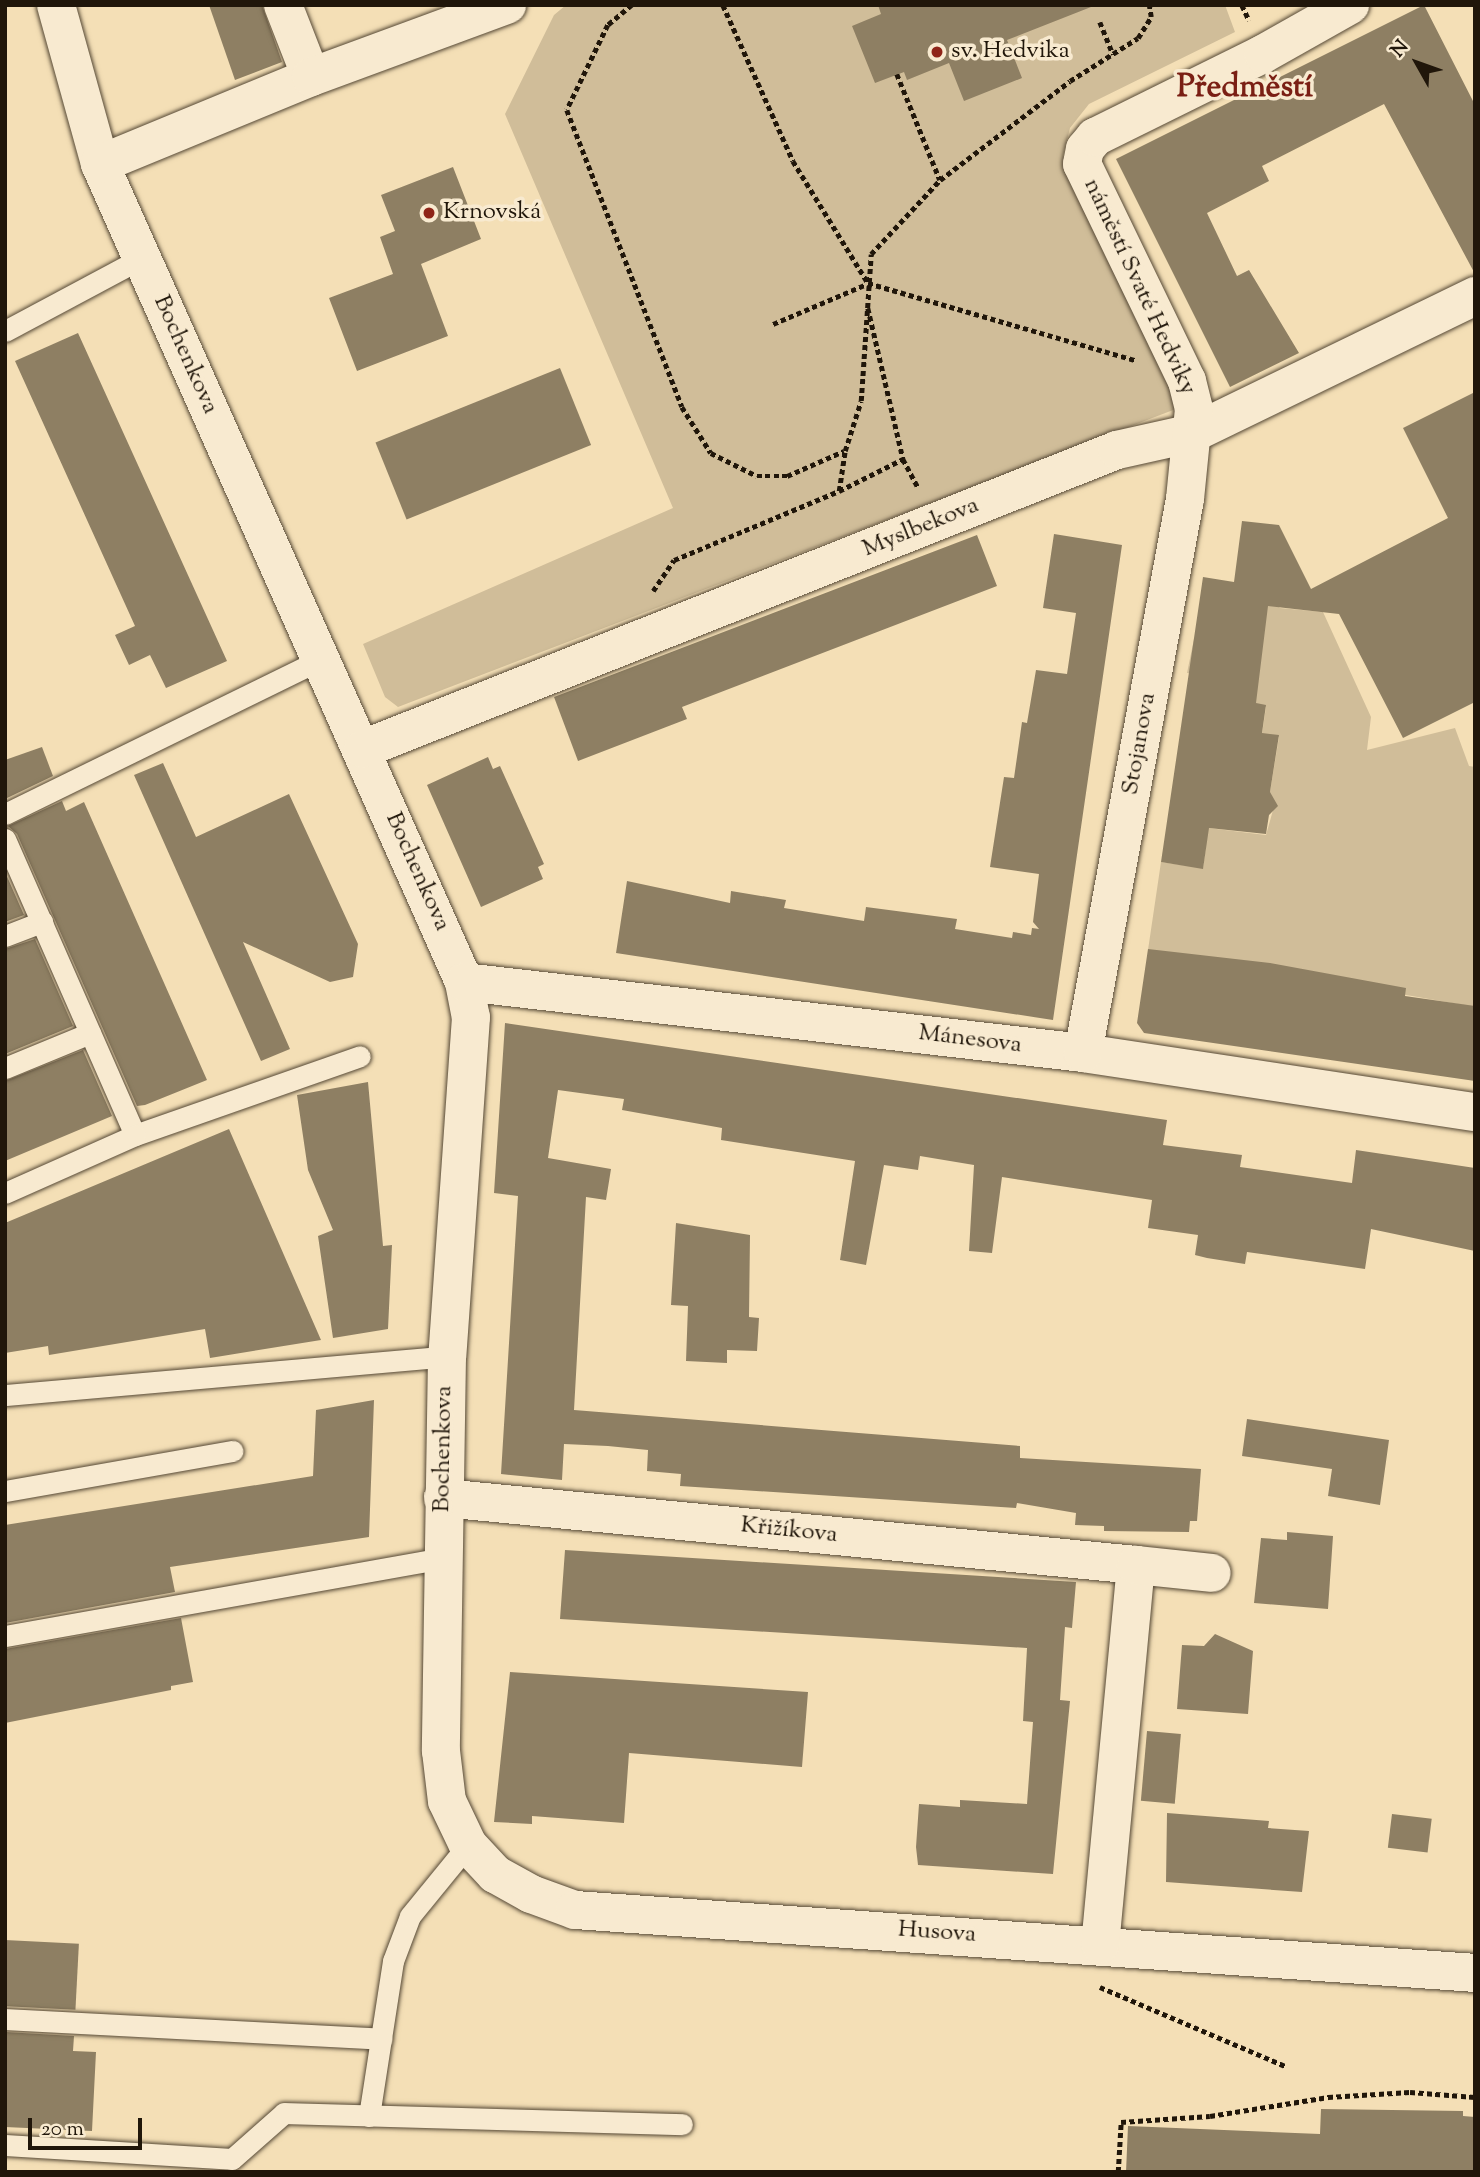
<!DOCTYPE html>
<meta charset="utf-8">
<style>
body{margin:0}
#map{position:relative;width:1480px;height:2177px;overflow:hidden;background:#f4dfb6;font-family:"Sorts Mill Goudy",serif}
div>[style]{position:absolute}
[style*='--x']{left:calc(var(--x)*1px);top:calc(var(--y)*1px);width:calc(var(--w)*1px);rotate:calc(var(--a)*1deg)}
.green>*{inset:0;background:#d0bd99}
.building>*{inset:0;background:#8e7f63;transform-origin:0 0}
.path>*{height:4.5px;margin-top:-2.25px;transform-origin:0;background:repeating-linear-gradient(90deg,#20160a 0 5px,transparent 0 8.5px)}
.roads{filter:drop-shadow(0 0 2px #554835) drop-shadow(0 0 2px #554835)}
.lane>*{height:21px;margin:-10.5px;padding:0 10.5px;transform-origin:10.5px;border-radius:10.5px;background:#f8ead0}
.street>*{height:38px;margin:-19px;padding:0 19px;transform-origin:19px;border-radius:19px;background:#f8ead0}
.dots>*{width:19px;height:19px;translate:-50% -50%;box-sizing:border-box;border:4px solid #f8ead0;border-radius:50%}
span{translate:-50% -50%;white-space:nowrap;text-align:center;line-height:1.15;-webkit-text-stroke:7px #f8ead0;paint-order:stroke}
.poi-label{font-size:24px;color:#20160a}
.left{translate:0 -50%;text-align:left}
.street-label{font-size:24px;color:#20160a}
.district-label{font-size:32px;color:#7a1f14;font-weight:700}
.frame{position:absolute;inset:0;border:7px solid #20160a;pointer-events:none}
.north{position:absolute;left:1382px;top:28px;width:70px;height:70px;-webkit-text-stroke:5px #f8ead0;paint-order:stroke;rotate:310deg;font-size:19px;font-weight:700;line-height:28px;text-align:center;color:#20160a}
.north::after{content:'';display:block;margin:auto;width:24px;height:32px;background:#20160a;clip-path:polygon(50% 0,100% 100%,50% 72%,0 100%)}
.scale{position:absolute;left:28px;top:2118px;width:114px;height:32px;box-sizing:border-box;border:4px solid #20160a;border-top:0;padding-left:9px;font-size:21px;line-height:24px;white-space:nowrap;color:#20160a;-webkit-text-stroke:5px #f8ead0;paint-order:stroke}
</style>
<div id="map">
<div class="green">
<i style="clip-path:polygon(566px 5px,1225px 5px,1235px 32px,1089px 104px,1070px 128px,1063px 156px,1162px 348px,1181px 407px,398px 707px,385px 697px,363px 644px,673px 508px,505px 114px,554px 15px)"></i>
<i style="clip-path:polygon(1269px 597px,1280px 608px,1323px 612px,1371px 717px,1367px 750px,1455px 728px,1469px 766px,1475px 767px,1475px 1007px,1148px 950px,1161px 862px,1203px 868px,1206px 846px,1167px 823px,1266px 835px,1275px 803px,1269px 798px,1279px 737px,1262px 734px,1266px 707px,1241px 703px,1198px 674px,1187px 673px,1194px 639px)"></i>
</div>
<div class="building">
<i style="clip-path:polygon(209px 5px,262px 5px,282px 62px,235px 80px)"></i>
<i style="clip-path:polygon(878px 5px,1090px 5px,1091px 7px,1007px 40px,1022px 78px,964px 101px,949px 63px,907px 80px,904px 72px,875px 83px,852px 26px,881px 14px)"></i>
<i style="clip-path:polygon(1424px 5px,1475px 105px,1475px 274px,1384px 104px,1262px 166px,1269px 181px,1207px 213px,1237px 276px,1249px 270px,1299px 353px,1230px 387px,1116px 159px)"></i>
<i style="clip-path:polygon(453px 167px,481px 239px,421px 264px,448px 336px,357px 371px,329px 298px,393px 274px,380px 237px,395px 231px,381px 195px)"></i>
<i style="clip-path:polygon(78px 333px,227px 661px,166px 688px,150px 655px,129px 665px,115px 635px,135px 626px,15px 361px)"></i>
<i style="left:560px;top:368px;width:83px;height:199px;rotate:68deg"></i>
<i style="clip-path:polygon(1475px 392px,1475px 702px,1403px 738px,1339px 614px,1268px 606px,1256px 703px,1266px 705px,1262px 733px,1279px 735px,1270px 792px,1278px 806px,1269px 815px,1266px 834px,1209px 828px,1203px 869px,1161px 862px,1203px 577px,1234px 582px,1242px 521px,1279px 525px,1311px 589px,1448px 518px,1403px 428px)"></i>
<i style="clip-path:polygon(1054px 534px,1122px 545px,1053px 1020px,616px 953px,627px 881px,730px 903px,731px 891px,786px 900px,784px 908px,864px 921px,866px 907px,957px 919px,955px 929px,1012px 938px,1013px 932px,1031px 935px,1032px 928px,1039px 929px,1033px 922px,1039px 874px,990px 867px,1004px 777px,1014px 778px,1022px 722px,1027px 723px,1036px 670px,1067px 674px,1076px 613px,1043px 608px)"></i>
<i style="clip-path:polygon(977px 535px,997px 586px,682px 707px,687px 719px,578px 761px,554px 697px)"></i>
<i style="clip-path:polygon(42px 747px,53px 776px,5px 799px,5px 760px)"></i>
<i style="clip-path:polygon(488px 757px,493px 769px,500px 766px,544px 864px,538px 867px,543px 879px,481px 907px,427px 785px)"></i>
<i style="clip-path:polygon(163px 763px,196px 837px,289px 794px,358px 944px,353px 977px,330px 982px,243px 942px,290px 1049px,261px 1061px,134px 775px)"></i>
<i style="clip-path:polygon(62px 801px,66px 811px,84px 802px,207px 1080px,145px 1105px,137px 1106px,17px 834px,8px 826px)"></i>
<i style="clip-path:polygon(5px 872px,24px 915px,5px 922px)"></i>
<i style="clip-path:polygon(35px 939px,73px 1026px,5px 1054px,5px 949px)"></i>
<i style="clip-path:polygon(1148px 949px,1270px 963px,1406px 988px,1405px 996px,1475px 1006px,1475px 1081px,1144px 1033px,1137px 1023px)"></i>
<i style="clip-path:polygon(505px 1023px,1167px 1120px,1163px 1145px,1242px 1155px,1240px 1167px,1352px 1183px,1356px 1150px,1475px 1168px,1475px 1251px,1371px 1229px,1365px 1269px,1247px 1252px,1245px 1264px,1207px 1258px,1195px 1255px,1198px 1235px,1148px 1228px,1152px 1200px,1002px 1177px,992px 1253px,969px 1251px,974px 1165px,920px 1156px,918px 1170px,884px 1165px,866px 1265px,840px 1260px,855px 1161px,721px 1140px,722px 1128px,622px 1110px,624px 1099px,558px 1090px,548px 1158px,611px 1169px,606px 1200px,586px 1197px,574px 1410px,1020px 1446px,1020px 1458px,1201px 1469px,1197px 1521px,1190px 1521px,1189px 1532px,1104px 1531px,1104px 1526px,1075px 1525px,1076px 1513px,1017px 1503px,1016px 1508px,680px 1486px,681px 1474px,647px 1471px,648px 1450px,608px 1446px,564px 1444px,562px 1480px,501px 1474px,518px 1196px,494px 1193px)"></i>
<i style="clip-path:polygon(83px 1050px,112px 1116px,5px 1161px,5px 1081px)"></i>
<i style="clip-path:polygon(368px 1082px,383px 1246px,392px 1245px,388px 1329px,333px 1338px,318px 1236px,333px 1230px,308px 1170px,297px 1095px)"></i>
<i style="clip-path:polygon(229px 1129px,321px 1340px,210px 1358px,205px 1329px,49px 1355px,48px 1346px,5px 1353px,5px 1223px)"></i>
<i style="clip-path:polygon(676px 1223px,750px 1235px,749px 1317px,759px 1318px,757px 1351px,727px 1350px,727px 1363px,686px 1361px,688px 1306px,671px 1305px)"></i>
<i style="clip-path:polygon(374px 1400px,369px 1537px,170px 1567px,175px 1592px,5px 1623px,5px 1525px,313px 1476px,316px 1410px)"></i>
<i style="clip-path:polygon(1247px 1419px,1389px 1440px,1380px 1505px,1328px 1496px,1332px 1469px,1242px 1456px)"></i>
<i style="clip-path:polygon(1287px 1532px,1333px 1536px,1328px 1609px,1254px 1603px,1261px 1538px,1287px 1540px)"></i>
<i style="clip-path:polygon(565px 1550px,1076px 1582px,1072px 1628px,1065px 1627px,1060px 1700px,1070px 1701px,1053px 1874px,918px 1865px,916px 1847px,919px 1804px,960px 1807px,960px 1800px,1027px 1804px,1033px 1722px,1023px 1721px,1027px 1648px,560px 1619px)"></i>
<i style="clip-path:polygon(181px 1618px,193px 1682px,171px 1686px,171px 1690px,5px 1723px,5px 1649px)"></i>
<i style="clip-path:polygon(1215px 1634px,1253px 1651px,1248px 1714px,1177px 1709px,1182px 1645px,1204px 1646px)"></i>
<i style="clip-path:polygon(510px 1672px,808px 1692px,802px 1767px,629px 1753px,624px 1823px,532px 1816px,532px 1824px,494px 1822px)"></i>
<i style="left:1147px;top:1731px;width:34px;height:70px;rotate:5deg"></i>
<i style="clip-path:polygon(1167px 1813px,1269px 1821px,1268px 1828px,1309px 1831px,1302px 1892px,1166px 1882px)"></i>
<i style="left:1392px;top:1814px;width:40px;height:34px;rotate:7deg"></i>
<i style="left:5px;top:1940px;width:74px;height:66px;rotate:3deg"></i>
<i style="clip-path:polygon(5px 2032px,74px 2036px,73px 2051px,96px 2052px,92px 2131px,5px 2127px)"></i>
<i style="clip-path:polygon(1321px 2109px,1463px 2111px,1463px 2116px,1475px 2117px,1475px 2172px,1126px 2172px,1128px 2126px,1320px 2134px)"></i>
</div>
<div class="path">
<i style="--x:632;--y:5;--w:31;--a:140"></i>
<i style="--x:608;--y:25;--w:94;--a:115.8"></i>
<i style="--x:567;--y:110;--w:318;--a:68.8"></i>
<i style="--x:682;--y:407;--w:54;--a:57.8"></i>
<i style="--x:711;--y:453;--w:51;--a:26.6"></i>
<i style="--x:757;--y:476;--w:30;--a:0"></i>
<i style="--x:787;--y:476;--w:62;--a:-23.7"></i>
<i style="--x:723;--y:5;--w:171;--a:65.8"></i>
<i style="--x:793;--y:161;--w:143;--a:58.4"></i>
<i style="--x:868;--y:283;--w:278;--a:16.1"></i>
<i style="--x:1242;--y:5;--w:17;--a:65"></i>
<i style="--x:1100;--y:22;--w:35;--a:68"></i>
<i style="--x:897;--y:74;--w:114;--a:67.9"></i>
<i style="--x:868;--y:308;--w:155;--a:76.9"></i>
<i style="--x:903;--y:459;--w:32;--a:62"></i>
<i style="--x:773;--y:324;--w:102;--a:-23.1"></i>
<i style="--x:839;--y:491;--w:72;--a:-26.6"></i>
<i style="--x:653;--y:591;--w:37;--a:-56"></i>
<i style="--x:674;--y:560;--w:179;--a:-22.7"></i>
<i style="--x:839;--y:491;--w:40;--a:-81.5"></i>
<i style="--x:845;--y:451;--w:52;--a:-72.3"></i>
<i style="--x:861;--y:401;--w:147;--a:-86.1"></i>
<i style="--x:871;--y:254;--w:101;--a:-47"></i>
<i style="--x:940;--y:180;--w:163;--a:-37.3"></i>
<i style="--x:1070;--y:81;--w:80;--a:-32.3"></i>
<i style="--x:1138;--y:38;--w:25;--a:-58"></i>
<i style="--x:1151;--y:17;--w:12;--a:-99"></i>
<i style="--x:1100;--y:1987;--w:201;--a:23.1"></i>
<i style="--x:1118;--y:2172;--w:50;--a:-86.6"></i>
<i style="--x:1121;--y:2122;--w:89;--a:-3.9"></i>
<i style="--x:1210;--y:2116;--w:120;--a:-9.1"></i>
<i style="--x:1328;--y:2097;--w:82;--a:-3.5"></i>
<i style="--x:1410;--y:2092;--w:65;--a:4.4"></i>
</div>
<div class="roads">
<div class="lane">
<i style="--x:5;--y:331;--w:155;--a:-28.1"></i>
<i style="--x:5;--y:814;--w:353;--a:-26.1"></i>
<i style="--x:5;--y:839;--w:323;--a:66.3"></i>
<i style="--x:135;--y:1135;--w:238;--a:-19.3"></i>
<i style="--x:5;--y:936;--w:40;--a:-21"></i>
<i style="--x:5;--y:1068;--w:92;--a:-22.4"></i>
<i style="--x:5;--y:1193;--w:142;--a:-24"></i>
<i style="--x:5;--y:1395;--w:444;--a:-5"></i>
<i style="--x:5;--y:1491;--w:231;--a:-10"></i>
<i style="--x:5;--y:1636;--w:444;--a:-10.1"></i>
<i style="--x:5;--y:2019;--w:377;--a:3"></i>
<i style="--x:369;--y:2116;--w:157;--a:-81.2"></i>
<i style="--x:393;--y:1961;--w:48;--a:-69.3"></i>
<i style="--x:410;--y:1916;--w:92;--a:-50.8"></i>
<i style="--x:5;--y:2145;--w:227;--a:3.5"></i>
<i style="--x:232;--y:2159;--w:69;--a:-41.5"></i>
<i style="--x:284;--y:2113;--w:398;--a:1.6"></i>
</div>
<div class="street">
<i style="--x:56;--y:5;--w:165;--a:74.5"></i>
<i style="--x:100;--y:164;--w:895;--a:66.01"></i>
<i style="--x:464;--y:982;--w:36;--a:79"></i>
<i style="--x:471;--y:1017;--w:340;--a:94"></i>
<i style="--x:447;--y:1356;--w:395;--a:90.9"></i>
<i style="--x:441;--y:1751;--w:50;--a:83.2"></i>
<i style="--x:447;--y:1801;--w:49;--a:64.5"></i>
<i style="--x:468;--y:1845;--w:40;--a:47"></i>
<i style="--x:495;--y:1874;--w:41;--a:29.1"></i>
<i style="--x:531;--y:1894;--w:47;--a:20"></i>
<i style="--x:575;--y:1910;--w:902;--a:4"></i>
<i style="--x:283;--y:5;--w:77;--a:68.7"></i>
<i style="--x:100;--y:164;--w:228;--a:-22.4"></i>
<i style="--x:311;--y:77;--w:209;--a:-20.2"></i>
<i style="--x:363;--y:749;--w:811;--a:-21.63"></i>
<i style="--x:1117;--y:450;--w:78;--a:-12.6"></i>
<i style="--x:1193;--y:433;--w:314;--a:-25.9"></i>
<i style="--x:464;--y:982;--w:623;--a:6.54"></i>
<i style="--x:1083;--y:1053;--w:396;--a:8.6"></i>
<i style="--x:1083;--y:1053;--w:563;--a:-79.57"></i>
<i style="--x:1185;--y:499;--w:90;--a:-84.3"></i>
<i style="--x:1194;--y:409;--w:29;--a:-104"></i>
<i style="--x:1187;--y:381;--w:241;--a:-115.8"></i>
<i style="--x:1082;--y:164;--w:15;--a:-79"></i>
<i style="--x:1085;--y:149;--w:16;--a:-50"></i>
<i style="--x:1095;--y:137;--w:187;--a:-26.3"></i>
<i style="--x:1263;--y:54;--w:100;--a:-29.4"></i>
<i style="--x:443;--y:1498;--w:696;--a:5.52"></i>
<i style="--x:1136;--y:1565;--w:381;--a:95.4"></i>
<i style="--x:1136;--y:1565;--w:76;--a:6"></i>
</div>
</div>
<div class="dots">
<i style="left:937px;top:52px;background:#8f2418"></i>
<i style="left:429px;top:213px;background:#8f2418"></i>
</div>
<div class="poi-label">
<span class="left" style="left:951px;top:52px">sv. Hedvika</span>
<span class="left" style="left:443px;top:213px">Krnovská</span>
</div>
<div class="street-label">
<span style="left:1139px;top:287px;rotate:65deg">náměstí Svaté Hedviky</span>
<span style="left:185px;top:355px;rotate:66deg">Bochenkova</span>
<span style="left:921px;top:528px;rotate:-22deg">Myslbekova</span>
<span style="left:1140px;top:744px;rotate:-80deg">Stojanova</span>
<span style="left:417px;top:872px;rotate:66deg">Bochenkova</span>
<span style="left:970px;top:1040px;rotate:7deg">Mánesova</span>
<span style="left:444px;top:1449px;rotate:-89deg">Bochenkova</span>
<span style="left:789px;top:1531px;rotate:6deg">Křižíkova</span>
<span style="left:937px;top:1933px;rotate:4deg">Husova</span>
</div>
<div class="district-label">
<span style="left:1245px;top:88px">Předměstí</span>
</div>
<div class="frame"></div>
<div class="north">N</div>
<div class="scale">20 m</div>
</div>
